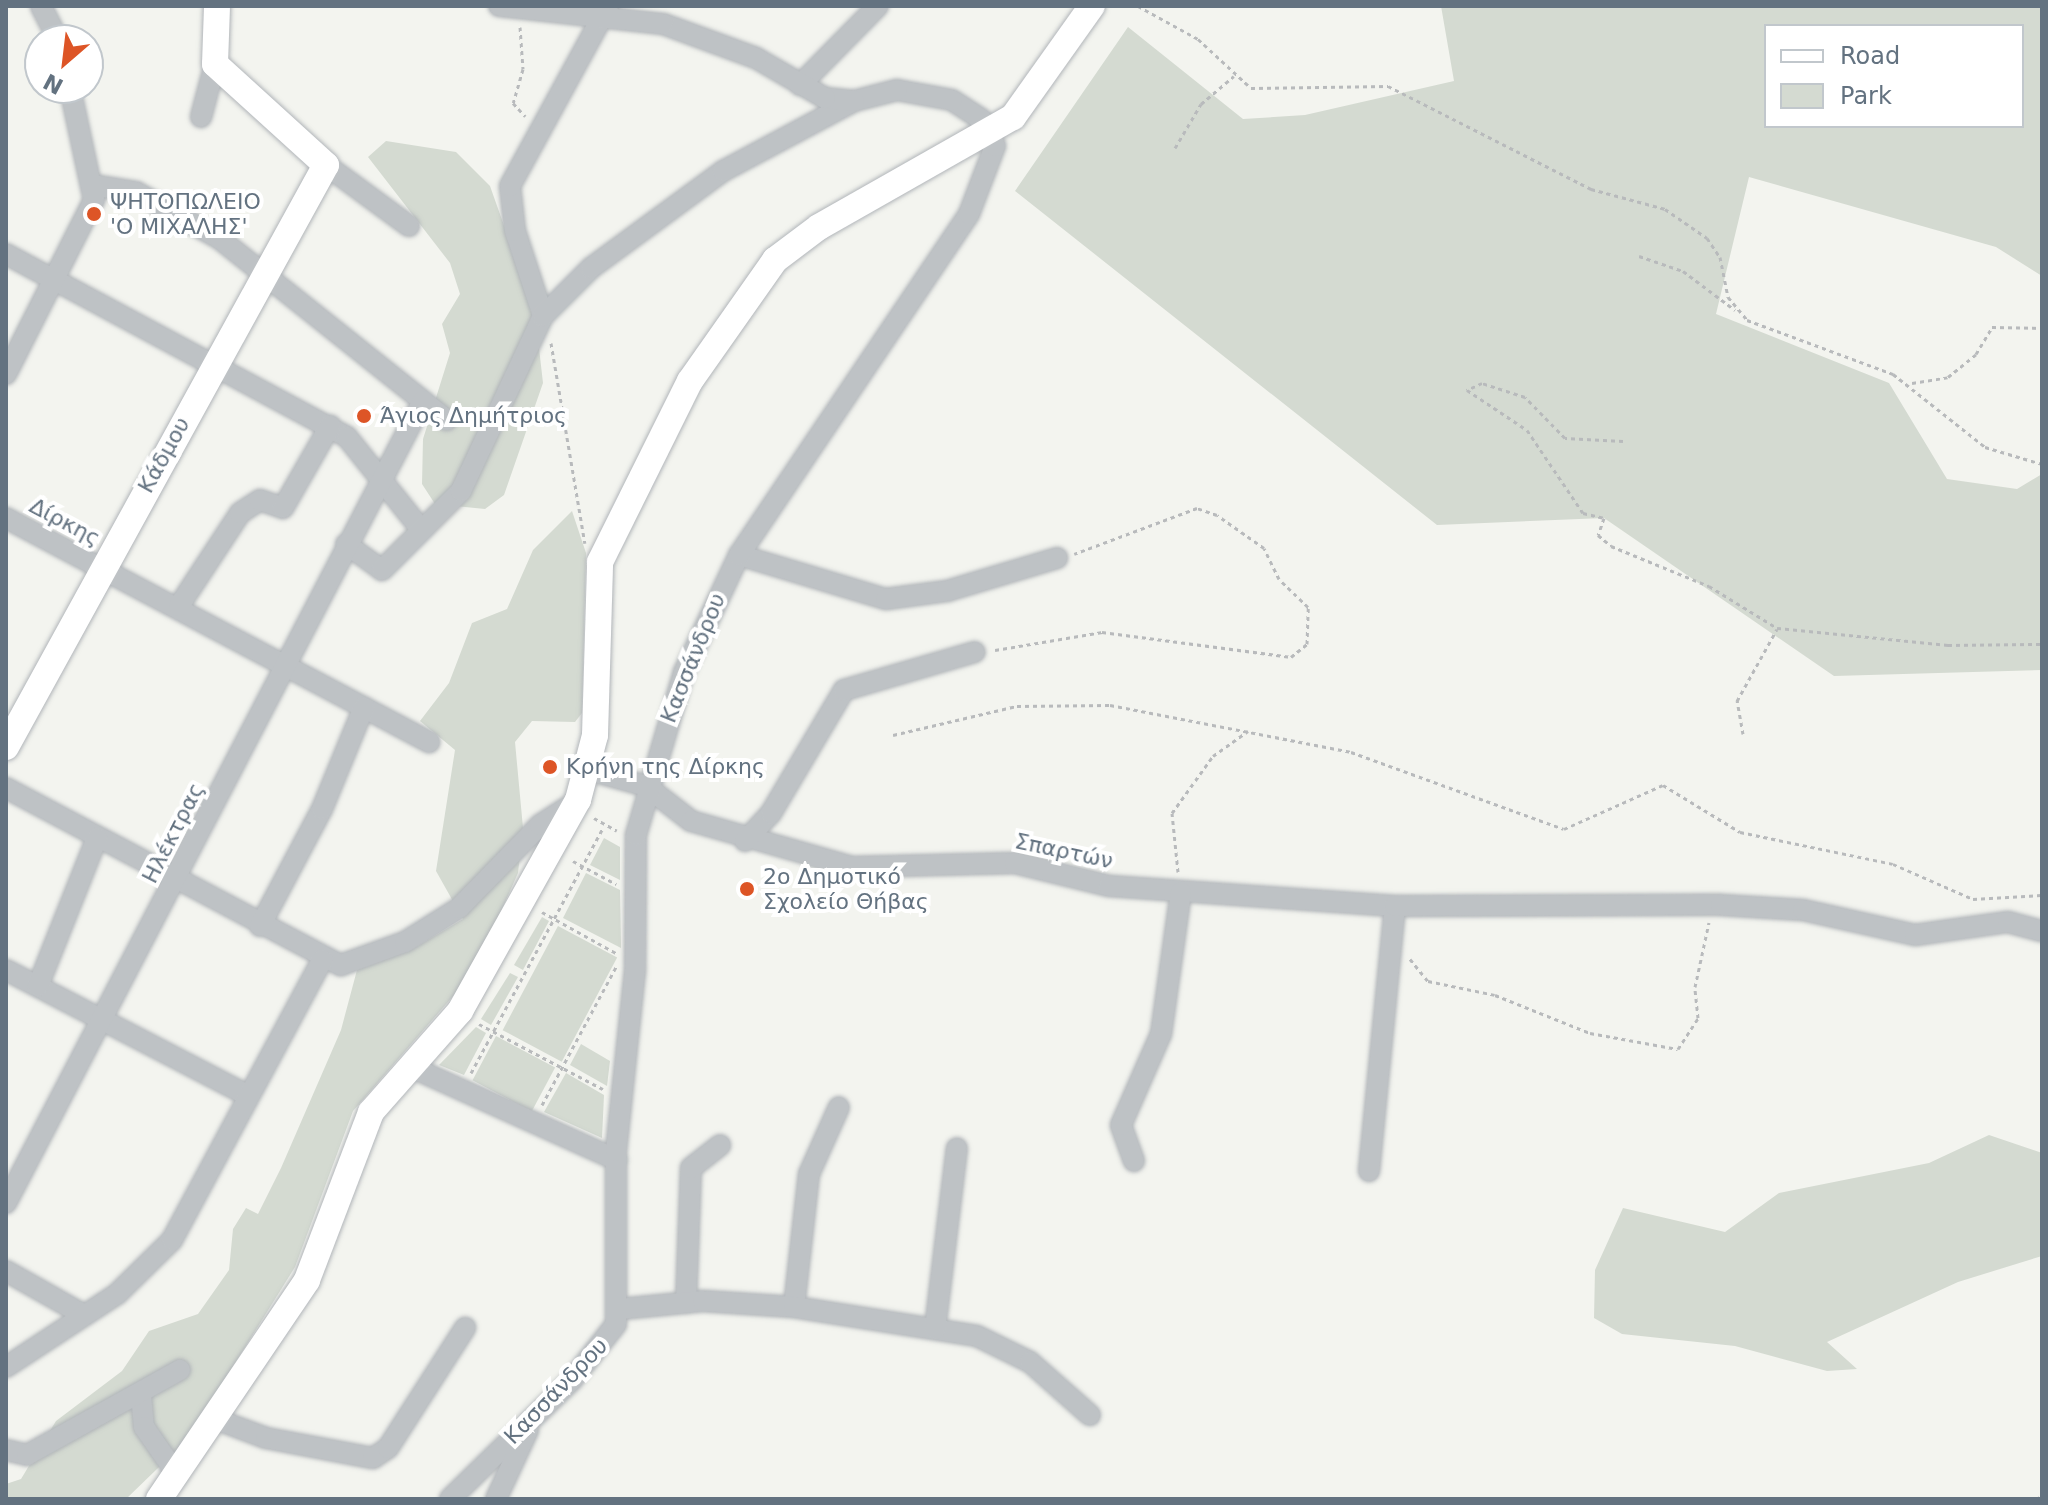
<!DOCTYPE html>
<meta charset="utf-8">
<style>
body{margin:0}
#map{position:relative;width:2048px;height:1505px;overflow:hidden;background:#f3f4ef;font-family:"DejaVu Sans",sans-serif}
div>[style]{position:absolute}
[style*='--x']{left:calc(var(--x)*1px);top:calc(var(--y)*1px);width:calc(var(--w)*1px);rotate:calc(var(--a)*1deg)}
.green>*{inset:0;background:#d4dad1;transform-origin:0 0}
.path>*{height:3px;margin-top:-1.5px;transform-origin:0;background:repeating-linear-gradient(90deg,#b8babc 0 4px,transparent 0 8px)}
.roads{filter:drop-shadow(0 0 2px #b1b5b9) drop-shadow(0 0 2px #b1b5b9)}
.minor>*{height:20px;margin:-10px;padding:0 10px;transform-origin:10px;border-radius:10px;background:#bec2c5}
.major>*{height:26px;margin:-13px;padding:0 13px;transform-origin:13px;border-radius:13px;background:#fff}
.dots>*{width:22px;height:22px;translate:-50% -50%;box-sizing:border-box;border:4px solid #fff;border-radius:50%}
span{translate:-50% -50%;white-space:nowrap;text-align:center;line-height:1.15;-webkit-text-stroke:8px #fff;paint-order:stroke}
.poi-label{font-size:22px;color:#637280}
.left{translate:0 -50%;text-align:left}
.street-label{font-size:22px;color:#637280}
.frame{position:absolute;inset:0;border:8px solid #637280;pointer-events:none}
.legend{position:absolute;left:1764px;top:24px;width:260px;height:104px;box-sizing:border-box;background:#fff;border:2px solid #c1c7cc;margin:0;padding:10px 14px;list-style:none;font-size:24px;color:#637280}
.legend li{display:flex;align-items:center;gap:16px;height:40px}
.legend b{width:40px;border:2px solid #c1c7cc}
.north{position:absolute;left:24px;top:24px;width:80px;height:80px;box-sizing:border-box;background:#fff;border:2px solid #c1c7cc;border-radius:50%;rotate:208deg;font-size:22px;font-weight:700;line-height:32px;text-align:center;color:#637280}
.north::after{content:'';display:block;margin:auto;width:28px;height:36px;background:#dd5526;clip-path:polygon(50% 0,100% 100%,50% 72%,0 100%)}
</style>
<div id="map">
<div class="green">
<i style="clip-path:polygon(evenodd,1441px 6px,2042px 6px,2042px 276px,1996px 247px,1749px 177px,1716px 314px,1889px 383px,1947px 479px,2017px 489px,2042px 474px,2042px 670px,1834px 676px,1604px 518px,1437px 525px,1015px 191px,1128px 27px,1243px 119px,1305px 115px,1454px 81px,1441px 6px,1766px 26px,2022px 26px,2022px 126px,1766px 126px,1766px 26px)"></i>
<i style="clip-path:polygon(386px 141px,456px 152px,490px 186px,535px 313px,543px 383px,504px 495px,485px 509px,435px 504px,422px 484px,423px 439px,450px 353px,442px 324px,460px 294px,450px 263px,368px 157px)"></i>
<i style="clip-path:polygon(572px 511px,586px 553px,582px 713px,575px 722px,532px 721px,515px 742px,523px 828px,518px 873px,487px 943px,454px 995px,353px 1111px,295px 1267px,187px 1440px,126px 1499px,6px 1499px,6px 1484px,21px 1479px,56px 1421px,122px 1371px,149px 1331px,198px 1314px,229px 1270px,233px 1229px,246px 1208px,258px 1214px,281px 1168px,341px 1030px,357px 970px,411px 950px,463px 919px,436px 871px,455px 750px,420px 721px,449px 683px,472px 623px,507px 609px,533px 550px)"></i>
<i style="clip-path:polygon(604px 838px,620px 847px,620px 880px,590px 865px)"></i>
<i style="clip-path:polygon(586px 873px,620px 890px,621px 948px,563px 918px)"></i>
<i style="clip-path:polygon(542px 917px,549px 921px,523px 970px,514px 965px)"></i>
<i style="left:558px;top:926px;width:67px;height:118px;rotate:28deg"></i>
<i style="clip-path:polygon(510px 973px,518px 977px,491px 1025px,481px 1019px)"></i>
<i style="clip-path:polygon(476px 1027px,486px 1033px,464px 1075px,439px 1065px)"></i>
<i style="left:496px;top:1036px;width:67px;height:50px;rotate:28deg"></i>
<i style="clip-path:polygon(581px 1044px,610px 1061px,607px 1086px,570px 1065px)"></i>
<i style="clip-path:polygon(566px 1073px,604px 1095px,602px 1138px,544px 1112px)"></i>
<i style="clip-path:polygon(1989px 1135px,2042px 1153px,2042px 1256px,1958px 1282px,1827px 1342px,1857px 1369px,1827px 1371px,1735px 1346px,1622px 1334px,1594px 1318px,1595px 1270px,1623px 1208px,1725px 1232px,1779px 1193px,1929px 1163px)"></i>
</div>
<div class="path">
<i style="--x:1138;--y:6;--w:68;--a:28.8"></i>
<i style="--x:1198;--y:39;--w:72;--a:42.8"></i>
<i style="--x:1251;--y:88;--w:137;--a:-0.8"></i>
<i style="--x:1388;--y:86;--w:228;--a:26.9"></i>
<i style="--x:1591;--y:189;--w:77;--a:15.1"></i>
<i style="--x:1665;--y:209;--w:51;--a:34.6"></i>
<i style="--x:1707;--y:238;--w:23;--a:56"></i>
<i style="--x:1720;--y:257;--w:41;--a:78.7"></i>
<i style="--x:1728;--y:297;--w:30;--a:50"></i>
<i style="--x:1747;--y:320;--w:156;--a:20.3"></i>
<i style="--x:1893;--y:374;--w:117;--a:38.4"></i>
<i style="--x:1985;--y:447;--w:59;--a:16.6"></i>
<i style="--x:520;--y:27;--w:42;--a:85.9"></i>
<i style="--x:523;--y:69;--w:35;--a:106"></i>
<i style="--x:513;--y:103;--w:18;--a:47"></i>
<i style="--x:1175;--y:148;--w:51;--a:-59.4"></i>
<i style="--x:1201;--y:104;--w:43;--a:-40.3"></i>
<i style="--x:1639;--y:256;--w:46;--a:18.8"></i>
<i style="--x:1683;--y:271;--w:65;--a:36.9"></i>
<i style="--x:551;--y:343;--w:203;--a:80.4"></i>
<i style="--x:1912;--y:383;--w:36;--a:-9"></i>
<i style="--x:1948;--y:377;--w:36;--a:-39"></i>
<i style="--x:1976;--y:354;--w:31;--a:-59"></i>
<i style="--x:1992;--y:327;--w:50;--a:1.1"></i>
<i style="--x:1623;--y:441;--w:58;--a:-177"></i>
<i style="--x:1565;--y:438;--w:57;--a:-134.3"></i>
<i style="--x:1525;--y:397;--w:45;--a:-162"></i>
<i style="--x:1482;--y:383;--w:17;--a:155"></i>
<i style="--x:1467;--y:390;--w:72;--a:33.7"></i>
<i style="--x:1527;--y:430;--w:100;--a:56"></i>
<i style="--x:1583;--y:513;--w:22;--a:13"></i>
<i style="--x:1604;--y:518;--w:18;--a:109"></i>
<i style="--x:1598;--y:535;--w:17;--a:40"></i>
<i style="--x:1611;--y:546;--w:106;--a:22.2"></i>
<i style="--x:1709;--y:586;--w:80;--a:31.7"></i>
<i style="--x:1777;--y:628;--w:172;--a:5.7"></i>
<i style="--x:1948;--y:645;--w:94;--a:-0.6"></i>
<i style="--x:995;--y:650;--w:109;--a:-9.5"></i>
<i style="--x:1102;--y:632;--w:191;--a:7.5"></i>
<i style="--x:1291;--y:657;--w:21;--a:-39"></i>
<i style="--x:1307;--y:644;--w:37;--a:-88"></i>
<i style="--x:1308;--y:607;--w:40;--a:-136"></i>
<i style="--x:1279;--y:579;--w:34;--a:-116"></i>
<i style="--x:1264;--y:548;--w:57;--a:-144.9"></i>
<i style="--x:1217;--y:515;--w:21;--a:-161"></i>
<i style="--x:1197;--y:508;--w:131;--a:159.5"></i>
<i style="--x:1743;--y:734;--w:34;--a:-100"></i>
<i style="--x:1737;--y:701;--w:82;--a:-60.9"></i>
<i style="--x:893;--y:735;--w:127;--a:-13.2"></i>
<i style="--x:1017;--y:706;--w:93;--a:-0.6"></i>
<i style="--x:1110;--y:705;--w:246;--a:11"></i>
<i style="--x:1351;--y:752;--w:226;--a:19.9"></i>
<i style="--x:1564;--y:829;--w:108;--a:-24"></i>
<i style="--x:1663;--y:785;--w:90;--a:31.4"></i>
<i style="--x:1740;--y:832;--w:156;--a:11.8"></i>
<i style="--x:1893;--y:864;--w:87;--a:23.6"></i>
<i style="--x:1973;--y:899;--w:69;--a:-3.3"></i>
<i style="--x:594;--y:818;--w:26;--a:29"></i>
<i style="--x:573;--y:861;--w:49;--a:28.1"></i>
<i style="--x:1178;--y:872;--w:59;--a:-95.8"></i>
<i style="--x:1172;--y:813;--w:70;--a:-54.3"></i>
<i style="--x:1213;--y:756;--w:43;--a:-35.5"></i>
<i style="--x:542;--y:912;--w:85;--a:29"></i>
<i style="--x:1410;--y:959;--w:28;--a:51"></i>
<i style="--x:1428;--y:981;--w:68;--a:11.8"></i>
<i style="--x:1495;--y:995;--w:102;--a:21.8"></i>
<i style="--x:1590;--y:1033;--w:89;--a:10.3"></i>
<i style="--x:1678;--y:1049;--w:37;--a:-57"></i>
<i style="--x:1698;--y:1018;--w:31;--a:-96"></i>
<i style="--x:1695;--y:987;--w:66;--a:-77.8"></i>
<i style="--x:479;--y:1024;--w:140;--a:27.7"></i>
<i style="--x:471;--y:1073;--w:278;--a:-61.7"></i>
<i style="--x:542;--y:1105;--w:157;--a:-61.8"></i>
<i style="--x:2036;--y:1499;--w:7;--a:-27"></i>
</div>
<div class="roads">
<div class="minor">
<i style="--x:41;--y:6;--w:38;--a:63"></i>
<i style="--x:800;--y:85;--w:111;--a:-45.4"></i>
<i style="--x:201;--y:117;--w:55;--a:-75.2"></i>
<i style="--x:326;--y:165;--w:103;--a:36.3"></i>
<i style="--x:92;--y:185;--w:45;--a:9"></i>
<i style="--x:136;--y:192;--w:96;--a:29.2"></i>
<i style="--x:220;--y:239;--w:290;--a:38.6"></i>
<i style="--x:6;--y:254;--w:387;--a:28.2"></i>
<i style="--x:347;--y:437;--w:115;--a:51.3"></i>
<i style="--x:543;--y:316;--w:89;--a:-108.2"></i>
<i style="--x:515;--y:231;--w:45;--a:-96.3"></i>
<i style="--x:510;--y:186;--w:205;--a:-61.4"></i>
<i style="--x:6;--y:374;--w:195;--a:-63.2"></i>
<i style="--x:94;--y:200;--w:115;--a:-102.1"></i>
<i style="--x:6;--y:518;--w:479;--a:27.9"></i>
<i style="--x:346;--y:544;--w:44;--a:35.8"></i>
<i style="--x:382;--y:570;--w:112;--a:-45"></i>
<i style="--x:461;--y:491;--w:193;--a:-64.9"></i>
<i style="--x:543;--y:316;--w:68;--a:-45"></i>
<i style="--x:591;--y:268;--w:164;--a:-36.3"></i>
<i style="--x:723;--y:171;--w:149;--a:-28.1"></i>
<i style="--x:739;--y:555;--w:153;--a:16.7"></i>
<i style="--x:886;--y:599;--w:62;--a:-7.5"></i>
<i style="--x:947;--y:591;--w:115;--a:-16.7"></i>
<i style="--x:179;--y:606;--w:111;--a:-56.7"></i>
<i style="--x:240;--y:513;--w:24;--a:-33"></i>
<i style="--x:260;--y:500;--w:24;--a:19"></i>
<i style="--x:283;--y:508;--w:95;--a:-60.2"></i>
<i style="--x:589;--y:770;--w:59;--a:15.7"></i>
<i style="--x:646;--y:786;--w:57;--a:37.9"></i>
<i style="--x:691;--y:821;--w:167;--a:15.9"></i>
<i style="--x:852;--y:867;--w:163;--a:-1.4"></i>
<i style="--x:1015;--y:863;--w:97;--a:13.7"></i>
<i style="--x:1109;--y:886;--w:287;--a:4"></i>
<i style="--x:6;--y:788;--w:379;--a:27.9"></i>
<i style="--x:341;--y:965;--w:68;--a:-19.8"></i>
<i style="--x:405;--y:942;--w:64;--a:-32.2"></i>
<i style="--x:459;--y:908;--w:116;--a:-45.7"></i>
<i style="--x:540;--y:825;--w:44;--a:-33"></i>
<i style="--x:745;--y:841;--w:38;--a:-47"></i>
<i style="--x:771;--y:813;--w:143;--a:-59.3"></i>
<i style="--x:844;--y:690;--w:136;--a:-16.2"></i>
<i style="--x:260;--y:926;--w:132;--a:-62.1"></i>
<i style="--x:322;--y:809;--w:110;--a:-67.6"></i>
<i style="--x:6;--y:970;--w:271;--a:27.4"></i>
<i style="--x:38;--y:986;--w:159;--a:-68.3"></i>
<i style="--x:411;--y:1067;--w:226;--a:24.3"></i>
<i style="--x:1134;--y:1161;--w:38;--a:-110"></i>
<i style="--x:1121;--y:1125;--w:99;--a:-66.3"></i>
<i style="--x:1161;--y:1034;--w:143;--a:-82"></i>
<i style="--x:1369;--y:1171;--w:266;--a:-84.4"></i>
<i style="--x:1395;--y:906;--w:326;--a:-0.2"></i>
<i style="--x:1721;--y:905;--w:82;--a:3.5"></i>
<i style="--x:1803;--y:910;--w:115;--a:12.6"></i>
<i style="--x:1915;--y:935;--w:94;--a:-8"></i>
<i style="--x:2008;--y:922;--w:35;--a:15"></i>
<i style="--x:6;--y:1203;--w:904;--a:-62.53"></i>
<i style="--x:6;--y:1271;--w:90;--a:29.4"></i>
<i style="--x:686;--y:1303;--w:135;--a:-87.9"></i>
<i style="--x:691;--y:1168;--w:37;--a:-38"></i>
<i style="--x:794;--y:1307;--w:134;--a:-83.6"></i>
<i style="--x:809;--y:1174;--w:73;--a:-65.9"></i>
<i style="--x:620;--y:1309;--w:83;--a:-5.5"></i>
<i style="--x:703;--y:1301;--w:91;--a:3.8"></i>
<i style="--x:794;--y:1307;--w:185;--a:9"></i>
<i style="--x:977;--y:1336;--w:59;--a:26.1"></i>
<i style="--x:1030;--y:1362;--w:80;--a:41.5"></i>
<i style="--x:935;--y:1329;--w:182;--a:-83.1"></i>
<i style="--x:6;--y:1367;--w:133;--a:-33.3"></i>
<i style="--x:117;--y:1294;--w:77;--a:-44.5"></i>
<i style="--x:172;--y:1240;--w:318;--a:-61.8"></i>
<i style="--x:141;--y:1394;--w:33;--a:85"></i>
<i style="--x:144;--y:1427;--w:60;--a:55.2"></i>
<i style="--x:218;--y:1420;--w:51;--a:20.6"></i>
<i style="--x:266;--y:1438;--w:109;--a:10.6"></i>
<i style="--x:373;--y:1458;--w:18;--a:-34"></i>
<i style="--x:388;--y:1448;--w:143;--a:-57.3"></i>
<i style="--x:6;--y:1450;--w:22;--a:13"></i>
<i style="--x:27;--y:1455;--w:175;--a:-29.1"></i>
<i style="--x:450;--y:1499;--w:170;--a:-44.3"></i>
<i style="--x:572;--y:1380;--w:71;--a:-51.8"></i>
<i style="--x:616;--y:1324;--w:173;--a:-90"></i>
<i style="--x:616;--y:1151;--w:181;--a:-84"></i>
<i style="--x:635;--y:971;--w:136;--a:-89.6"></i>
<i style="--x:636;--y:835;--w:170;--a:-73.6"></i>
<i style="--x:684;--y:672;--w:129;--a:-64.8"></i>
<i style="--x:739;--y:555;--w:411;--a:-56"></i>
<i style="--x:969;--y:214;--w:73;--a:-69.1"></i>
<i style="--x:995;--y:146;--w:30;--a:-117"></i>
<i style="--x:981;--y:119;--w:35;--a:-147"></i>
<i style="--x:952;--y:100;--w:56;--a:-169.7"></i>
<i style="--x:897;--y:90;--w:44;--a:165.7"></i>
<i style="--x:854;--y:101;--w:29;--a:-174"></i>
<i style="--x:825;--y:98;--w:80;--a:-149.9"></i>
<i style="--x:756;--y:58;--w:99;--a:-159.9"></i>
<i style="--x:663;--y:24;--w:165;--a:-173.7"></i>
<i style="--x:496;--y:1499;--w:76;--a:-65.1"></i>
</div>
<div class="major">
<i style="--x:6;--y:747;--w:664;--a:-61.2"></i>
<i style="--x:326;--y:165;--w:150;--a:-137.7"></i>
<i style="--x:215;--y:64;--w:58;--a:-88"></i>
<i style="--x:159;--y:1499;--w:264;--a:-55.9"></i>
<i style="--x:307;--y:1280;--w:180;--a:-69.1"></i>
<i style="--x:371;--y:1112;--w:135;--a:-48.6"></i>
<i style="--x:460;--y:1011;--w:242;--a:-60.8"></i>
<i style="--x:578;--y:800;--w:67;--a:-75.3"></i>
<i style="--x:595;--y:735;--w:173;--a:-88.3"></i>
<i style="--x:600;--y:562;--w:202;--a:-63.6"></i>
<i style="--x:690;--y:381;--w:148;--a:-54.9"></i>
<i style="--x:775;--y:260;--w:55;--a:-36.9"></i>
<i style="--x:819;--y:227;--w:223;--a:-29.6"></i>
<i style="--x:1013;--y:117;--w:136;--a:-54.6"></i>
</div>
</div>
<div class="dots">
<i style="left:94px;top:214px;background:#dd5526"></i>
<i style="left:364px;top:416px;background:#dd5526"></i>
<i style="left:550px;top:767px;background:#dd5526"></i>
<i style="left:747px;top:889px;background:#dd5526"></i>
</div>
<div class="poi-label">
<span class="left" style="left:110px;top:214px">ΨΗΤΟΠΩΛΕΙΟ<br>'Ο ΜΙΧΑΛΗΣ'</span>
<span class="left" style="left:380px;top:416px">Άγιος Δημήτριος</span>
<span class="left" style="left:566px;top:767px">Κρήνη της Δίρκης</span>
<span class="left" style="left:763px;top:889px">2ο Δημοτικό<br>Σχολείο Θήβας</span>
</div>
<div class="street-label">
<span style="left:164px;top:455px;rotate:-61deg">Κάδμου</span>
<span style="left:65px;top:522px;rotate:28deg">Δίρκης</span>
<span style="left:693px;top:658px;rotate:-68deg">Κασσάνδρου</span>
<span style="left:173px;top:833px;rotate:-63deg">Ηλέκτρας</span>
<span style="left:1064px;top:851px;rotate:12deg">Σπαρτών</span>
<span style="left:556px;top:1391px;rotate:-46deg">Κασσάνδρου</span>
</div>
<div class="frame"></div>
<ul class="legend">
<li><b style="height:10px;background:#fff"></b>Road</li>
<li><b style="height:22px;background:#d4dad1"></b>Park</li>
</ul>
<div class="north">N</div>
</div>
